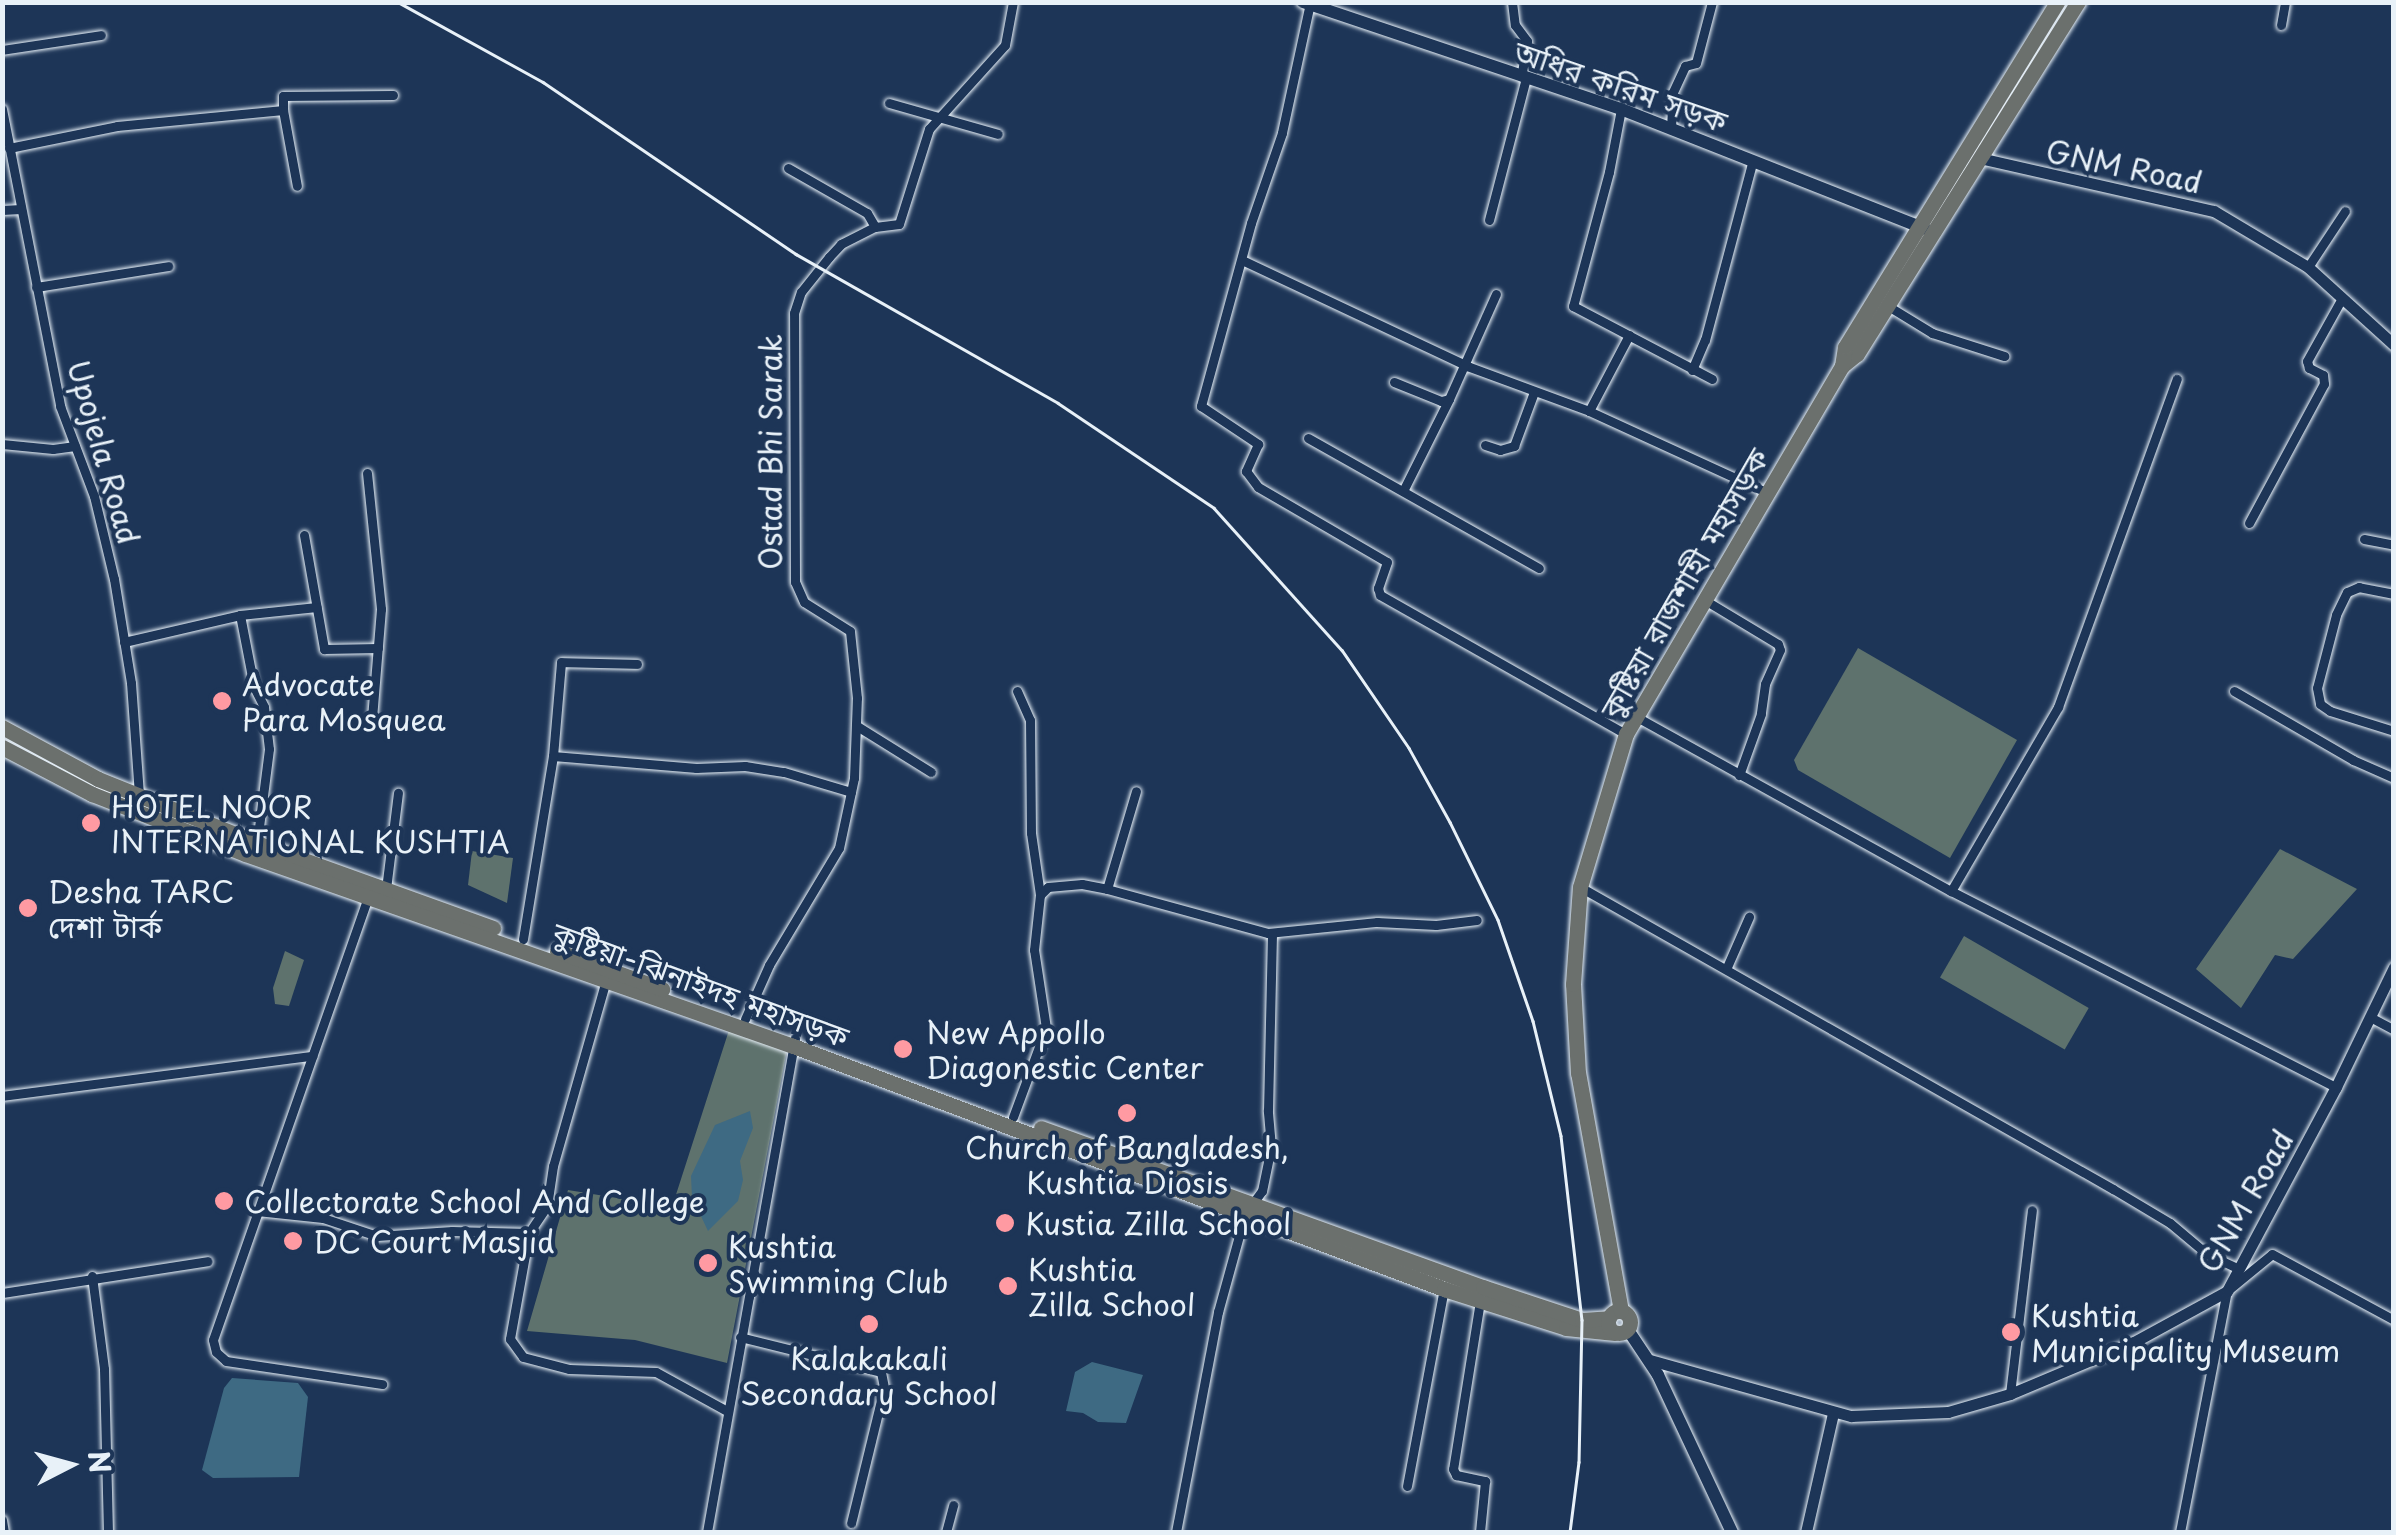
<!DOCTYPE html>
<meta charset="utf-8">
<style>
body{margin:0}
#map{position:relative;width:2396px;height:1535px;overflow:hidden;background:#1d3557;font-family:"Playpen Sans","Noto Sans Bengali",sans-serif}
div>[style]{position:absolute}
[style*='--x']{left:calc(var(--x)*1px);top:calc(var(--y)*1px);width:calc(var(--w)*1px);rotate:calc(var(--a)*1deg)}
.green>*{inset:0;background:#5e726d;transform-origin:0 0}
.water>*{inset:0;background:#3e6a83}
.roads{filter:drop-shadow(0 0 2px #e8f1f8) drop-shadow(0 0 2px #e8f1f8)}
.minor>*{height:9px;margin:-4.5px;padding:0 4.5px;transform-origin:4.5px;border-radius:4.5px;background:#1d3557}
.tertiary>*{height:11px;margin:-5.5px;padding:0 5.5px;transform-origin:5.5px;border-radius:5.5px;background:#1d3557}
.secondary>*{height:12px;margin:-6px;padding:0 6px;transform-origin:6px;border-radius:6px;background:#1d3557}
.trunk>*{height:15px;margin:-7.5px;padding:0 7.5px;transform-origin:7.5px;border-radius:7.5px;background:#6b706d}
.trunk>.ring{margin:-7.5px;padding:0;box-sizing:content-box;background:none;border:15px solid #6b706d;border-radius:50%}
.rail>*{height:2.5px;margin:-1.25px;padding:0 1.25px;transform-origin:1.25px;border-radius:1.25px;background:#e8f1f8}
.dots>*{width:28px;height:28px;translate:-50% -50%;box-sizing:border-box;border:5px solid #1d3557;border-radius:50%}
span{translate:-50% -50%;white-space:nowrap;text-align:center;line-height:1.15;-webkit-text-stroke:8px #1d3557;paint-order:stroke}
.street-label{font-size:30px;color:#e8f1f8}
.poi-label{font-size:30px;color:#e8f1f8}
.left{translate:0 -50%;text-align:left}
.frame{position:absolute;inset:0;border:5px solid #e8f1f8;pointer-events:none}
.north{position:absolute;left:20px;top:1415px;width:100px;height:100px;-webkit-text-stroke:8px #1d3557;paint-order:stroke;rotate:84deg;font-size:28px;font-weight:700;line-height:40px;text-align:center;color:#e8f1f8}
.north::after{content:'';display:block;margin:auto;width:35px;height:45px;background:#e8f1f8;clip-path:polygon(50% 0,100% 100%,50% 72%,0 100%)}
</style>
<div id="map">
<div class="green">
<i style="clip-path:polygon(1858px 648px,2017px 740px,1950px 858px,1798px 770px,1794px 760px)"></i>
<i style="clip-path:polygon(2280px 849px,2357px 889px,2293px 959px,2275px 955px,2241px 1008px,2196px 969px)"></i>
<i style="clip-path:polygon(472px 851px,513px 858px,507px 903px,468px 885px)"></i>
<i style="left:1964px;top:936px;width:144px;height:48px;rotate:30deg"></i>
<i style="clip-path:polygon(285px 951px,304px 960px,289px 1006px,275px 1004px,273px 988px)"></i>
<i style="clip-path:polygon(730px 1027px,787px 1050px,727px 1363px,635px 1340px,527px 1331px,568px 1190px,672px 1207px)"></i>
</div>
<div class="water">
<i style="clip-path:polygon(750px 1111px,753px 1128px,740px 1161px,743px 1180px,738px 1201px,708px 1231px,692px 1197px,691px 1176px,715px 1125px)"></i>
<i style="clip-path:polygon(1092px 1362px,1143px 1375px,1126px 1423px,1098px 1422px,1083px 1413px,1066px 1411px,1075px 1372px)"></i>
<i style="clip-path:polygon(232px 1378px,298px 1383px,308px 1397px,299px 1477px,213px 1478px,202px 1470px,224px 1388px)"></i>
</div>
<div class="roads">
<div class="minor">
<i style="--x:1512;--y:2;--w:23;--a:83"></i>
<i style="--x:1515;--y:25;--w:20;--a:53"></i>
<i style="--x:1527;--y:41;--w:36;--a:99"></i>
<i style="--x:1310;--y:3;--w:133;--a:102.2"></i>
<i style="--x:1282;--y:133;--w:95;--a:109"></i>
<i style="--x:1251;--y:223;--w:190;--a:105.3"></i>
<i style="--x:1201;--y:406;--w:69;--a:33.7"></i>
<i style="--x:1258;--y:444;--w:30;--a:114"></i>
<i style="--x:1246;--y:471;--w:20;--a:53"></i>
<i style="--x:1258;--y:487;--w:149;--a:30.2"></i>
<i style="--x:1387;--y:562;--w:28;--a:109"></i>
<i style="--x:1378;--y:588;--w:7;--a:74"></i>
<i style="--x:1380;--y:595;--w:283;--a:29.5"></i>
<i style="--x:2281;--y:25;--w:23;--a:-80"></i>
<i style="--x:2;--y:50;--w:100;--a:-8.6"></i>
<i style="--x:889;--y:103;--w:113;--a:15.9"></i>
<i style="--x:2;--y:109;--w:303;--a:78.9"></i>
<i style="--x:60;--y:406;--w:96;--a:69.3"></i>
<i style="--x:94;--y:496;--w:85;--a:76.5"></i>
<i style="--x:114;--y:579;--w:105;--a:80.7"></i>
<i style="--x:131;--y:683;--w:112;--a:85.9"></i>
<i style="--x:1621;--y:109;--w:64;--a:100.8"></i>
<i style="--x:1609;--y:172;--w:139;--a:105"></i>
<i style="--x:1573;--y:306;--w:157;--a:27.7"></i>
<i style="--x:283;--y:110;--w:14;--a:-90"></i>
<i style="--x:283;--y:96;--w:110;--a:-0.5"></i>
<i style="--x:1671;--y:128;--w:36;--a:-87"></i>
<i style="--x:1673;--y:92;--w:29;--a:-65"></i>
<i style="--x:1685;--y:66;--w:11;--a:-15"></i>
<i style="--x:1696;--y:63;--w:63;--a:-75.3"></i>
<i style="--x:9;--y:148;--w:110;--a:-11.5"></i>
<i style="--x:117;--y:126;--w:167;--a:-5.5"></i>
<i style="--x:283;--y:110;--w:77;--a:79.6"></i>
<i style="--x:788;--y:168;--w:91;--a:29.7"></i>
<i style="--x:867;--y:213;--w:16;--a:60"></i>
<i style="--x:875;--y:227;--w:24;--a:-7"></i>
<i style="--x:899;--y:224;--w:100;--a:-72.5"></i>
<i style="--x:929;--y:129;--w:113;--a:-47.9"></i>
<i style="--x:1005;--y:45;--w:44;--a:-79.5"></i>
<i style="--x:2;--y:210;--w:19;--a:-3"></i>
<i style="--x:1489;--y:220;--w:147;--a:-75.4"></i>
<i style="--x:1242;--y:260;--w:249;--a:25.2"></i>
<i style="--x:1467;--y:366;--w:130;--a:20.2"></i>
<i style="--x:1589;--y:411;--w:197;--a:24.6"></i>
<i style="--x:2308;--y:267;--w:67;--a:-56.5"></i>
<i style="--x:36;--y:287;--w:134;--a:-9"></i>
<i style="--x:1888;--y:306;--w:52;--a:31.5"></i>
<i style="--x:1932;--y:333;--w:76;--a:17.7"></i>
<i style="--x:1692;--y:370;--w:33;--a:-67"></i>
<i style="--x:1705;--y:340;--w:186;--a:-75.1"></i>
<i style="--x:1394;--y:382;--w:51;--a:22"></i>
<i style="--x:1441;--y:401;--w:8;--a:-14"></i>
<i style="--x:1449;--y:399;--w:115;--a:-65.9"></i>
<i style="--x:1589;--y:411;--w:86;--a:-62.2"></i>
<i style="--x:1308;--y:438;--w:265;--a:29.4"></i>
<i style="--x:2;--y:444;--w:51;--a:5.6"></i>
<i style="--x:53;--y:449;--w:22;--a:-8"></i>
<i style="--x:1485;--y:445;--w:16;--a:18"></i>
<i style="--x:1500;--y:450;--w:15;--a:-16"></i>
<i style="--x:1514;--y:446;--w:58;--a:-69.7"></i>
<i style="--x:367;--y:473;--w:137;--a:84.1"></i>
<i style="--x:381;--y:609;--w:109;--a:94.7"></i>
<i style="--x:1403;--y:491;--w:103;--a:-63.4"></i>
<i style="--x:2249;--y:523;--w:158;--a:-61.7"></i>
<i style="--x:2324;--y:384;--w:9;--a:-96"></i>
<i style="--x:2323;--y:375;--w:16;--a:-153"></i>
<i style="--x:2309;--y:368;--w:7;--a:-106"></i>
<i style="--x:2307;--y:361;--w:72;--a:-60.9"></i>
<i style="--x:304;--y:535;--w:116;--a:80"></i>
<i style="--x:324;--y:649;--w:54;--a:-1.1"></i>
<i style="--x:2364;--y:539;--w:31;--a:11"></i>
<i style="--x:2394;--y:594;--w:36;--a:-169"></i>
<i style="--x:2359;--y:587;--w:13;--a:157"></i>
<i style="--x:2347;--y:592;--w:25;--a:116"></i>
<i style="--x:2336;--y:615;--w:75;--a:104.6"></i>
<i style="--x:2317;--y:688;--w:16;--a:79"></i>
<i style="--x:2320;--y:704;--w:12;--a:35"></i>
<i style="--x:2330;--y:711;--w:67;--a:17.4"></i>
<i style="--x:1703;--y:599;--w:87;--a:31"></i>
<i style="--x:1778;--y:644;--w:6;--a:72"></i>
<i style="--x:1780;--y:650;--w:37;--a:114"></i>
<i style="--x:1765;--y:684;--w:30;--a:98"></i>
<i style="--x:1761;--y:714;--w:65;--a:109.8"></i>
<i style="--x:240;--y:615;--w:73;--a:79"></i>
<i style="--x:254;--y:687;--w:22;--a:63"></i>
<i style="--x:264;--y:707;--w:42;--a:83.2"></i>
<i style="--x:269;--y:749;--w:95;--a:97.3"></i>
<i style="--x:124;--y:642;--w:119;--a:-13.1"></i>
<i style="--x:240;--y:615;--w:77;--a:-5.9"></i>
<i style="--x:1017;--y:691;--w:32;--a:66"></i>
<i style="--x:1030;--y:720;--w:113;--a:89.5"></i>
<i style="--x:1031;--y:833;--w:63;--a:81.7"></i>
<i style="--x:2234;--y:691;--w:138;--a:30.1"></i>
<i style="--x:2353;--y:760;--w:45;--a:23.7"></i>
<i style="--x:1635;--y:716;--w:361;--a:29"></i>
<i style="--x:1951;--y:891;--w:432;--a:27"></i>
<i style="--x:857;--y:726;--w:87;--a:31.9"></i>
<i style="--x:553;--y:756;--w:144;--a:4.8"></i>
<i style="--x:696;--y:768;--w:49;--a:-2.3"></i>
<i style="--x:745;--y:766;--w:39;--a:9"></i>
<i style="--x:784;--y:772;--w:70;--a:16.6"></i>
<i style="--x:1580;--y:887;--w:613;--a:29.54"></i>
<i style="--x:2113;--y:1189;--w:66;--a:30.8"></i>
<i style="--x:2170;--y:1223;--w:48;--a:40"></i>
<i style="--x:2207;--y:1254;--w:35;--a:25"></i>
<i style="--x:386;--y:889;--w:97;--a:-82.9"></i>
<i style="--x:1107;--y:889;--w:102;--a:-73.5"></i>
<i style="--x:1951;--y:891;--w:213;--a:-59.8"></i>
<i style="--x:2058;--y:707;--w:349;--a:-70.1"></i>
<i style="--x:368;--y:897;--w:469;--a:109.3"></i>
<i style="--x:213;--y:1340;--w:12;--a:76"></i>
<i style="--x:216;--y:1352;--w:13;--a:42"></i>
<i style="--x:226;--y:1361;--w:158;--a:8.4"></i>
<i style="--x:523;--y:939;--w:185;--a:-80.7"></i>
<i style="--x:553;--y:756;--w:94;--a:-85.1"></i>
<i style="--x:561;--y:662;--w:76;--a:1.5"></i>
<i style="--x:1727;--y:967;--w:55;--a:-66.3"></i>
<i style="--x:606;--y:980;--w:193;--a:105.9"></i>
<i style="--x:553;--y:1166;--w:40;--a:98.5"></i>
<i style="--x:547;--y:1206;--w:32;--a:124"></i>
<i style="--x:529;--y:1233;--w:108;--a:100.2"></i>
<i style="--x:510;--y:1339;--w:22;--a:54"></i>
<i style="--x:523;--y:1357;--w:48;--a:14.6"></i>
<i style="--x:569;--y:1369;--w:87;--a:2"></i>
<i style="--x:656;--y:1372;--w:81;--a:28.8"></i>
<i style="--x:2370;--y:1017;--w:27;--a:28"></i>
<i style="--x:745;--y:1019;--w:59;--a:-66"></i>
<i style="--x:769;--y:965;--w:136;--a:-59.1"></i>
<i style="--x:839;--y:848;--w:72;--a:-77.9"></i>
<i style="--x:854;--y:778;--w:80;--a:-87.9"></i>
<i style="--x:857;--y:698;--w:67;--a:-96"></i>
<i style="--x:850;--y:631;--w:54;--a:-147.8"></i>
<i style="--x:804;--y:602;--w:22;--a:-114"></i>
<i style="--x:795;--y:582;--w:269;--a:-90.2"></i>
<i style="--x:794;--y:313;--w:22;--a:-72"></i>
<i style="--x:801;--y:292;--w:45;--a:-51.3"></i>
<i style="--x:829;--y:257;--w:18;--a:-47"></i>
<i style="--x:841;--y:244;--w:38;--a:-27"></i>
<i style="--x:2;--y:1096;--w:313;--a:-7.4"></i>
<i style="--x:1013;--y:1117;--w:95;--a:-69.7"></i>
<i style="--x:1046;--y:1028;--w:79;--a:-98.7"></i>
<i style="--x:1034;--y:950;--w:55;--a:-83.8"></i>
<i style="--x:1040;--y:895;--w:11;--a:-45"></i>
<i style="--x:1048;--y:887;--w:34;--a:-5"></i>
<i style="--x:1082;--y:884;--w:25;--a:11"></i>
<i style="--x:1107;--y:889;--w:167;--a:15.3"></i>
<i style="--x:1268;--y:933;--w:110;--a:-5.8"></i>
<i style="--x:1377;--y:922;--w:59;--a:2.9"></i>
<i style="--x:1436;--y:925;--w:41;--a:-7"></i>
<i style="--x:257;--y:1211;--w:66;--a:6.1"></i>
<i style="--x:323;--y:1218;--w:57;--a:18.4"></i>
<i style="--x:377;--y:1236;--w:75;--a:-3.8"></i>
<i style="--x:452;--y:1231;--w:77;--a:1.5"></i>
<i style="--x:92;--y:1276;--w:94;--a:82.6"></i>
<i style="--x:104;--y:1369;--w:163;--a:88.6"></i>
<i style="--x:2;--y:1293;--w:208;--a:-8.8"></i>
<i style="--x:1480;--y:1301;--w:170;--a:99.1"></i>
<i style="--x:1453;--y:1469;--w:7;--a:63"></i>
<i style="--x:1456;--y:1475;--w:30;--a:12"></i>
<i style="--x:1485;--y:1481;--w:51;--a:95.6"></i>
<i style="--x:740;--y:1337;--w:145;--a:13.9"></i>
<i style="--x:881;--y:1372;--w:16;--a:79"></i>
<i style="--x:884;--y:1388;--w:139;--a:103.7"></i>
<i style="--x:2010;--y:1394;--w:185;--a:-83.2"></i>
<i style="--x:1407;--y:1486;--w:200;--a:-79.4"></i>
<i style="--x:2;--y:1520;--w:12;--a:81"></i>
<i style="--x:707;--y:1532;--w:502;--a:-79.9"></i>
<i style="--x:946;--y:1532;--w:28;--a:-75"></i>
<i style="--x:1176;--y:1532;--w:224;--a:-79.2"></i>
<i style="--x:1218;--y:1312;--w:102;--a:-74.6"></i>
<i style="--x:1245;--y:1214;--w:29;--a:-54"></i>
<i style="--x:1262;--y:1191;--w:45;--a:-78.4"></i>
<i style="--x:1271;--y:1147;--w:37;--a:-95"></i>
<i style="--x:1268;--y:1110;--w:177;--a:-88.7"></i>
<i style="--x:2180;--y:1532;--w:246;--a:-79"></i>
<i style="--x:2227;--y:1291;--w:58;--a:-39.4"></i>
<i style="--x:2272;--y:1254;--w:139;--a:28.4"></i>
</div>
<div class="tertiary">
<i style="--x:1980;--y:158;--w:240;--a:12.8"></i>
<i style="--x:2214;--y:211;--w:109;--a:30.8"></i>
<i style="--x:2308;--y:267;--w:116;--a:42.2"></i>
<i style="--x:1650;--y:1360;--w:209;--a:15.6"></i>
<i style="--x:1851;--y:1416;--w:97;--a:-2.4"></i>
<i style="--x:1948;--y:1412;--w:65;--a:-16.2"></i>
<i style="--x:2010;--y:1394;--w:134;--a:-22.8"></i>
<i style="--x:2134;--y:1342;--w:106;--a:-28.7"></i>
<i style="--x:2227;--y:1291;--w:231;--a:-61.9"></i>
<i style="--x:2336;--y:1087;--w:133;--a:-64.2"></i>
<i style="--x:1806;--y:1532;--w:122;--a:-77.2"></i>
</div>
<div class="secondary">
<i style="--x:1303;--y:2;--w:336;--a:18.6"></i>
<i style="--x:1621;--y:109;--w:327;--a:21.5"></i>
<i style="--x:1628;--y:1330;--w:54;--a:56.3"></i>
<i style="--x:1658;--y:1375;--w:174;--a:64.8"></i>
</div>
<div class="trunk">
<i style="--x:1842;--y:366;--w:19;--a:-39"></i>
<i style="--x:1857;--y:354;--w:416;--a:-57.9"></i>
<i style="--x:2;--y:727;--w:109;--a:28.4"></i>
<i style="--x:98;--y:779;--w:171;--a:21.9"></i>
<i style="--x:257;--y:843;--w:251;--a:19.8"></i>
<i style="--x:2;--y:747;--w:102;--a:27.6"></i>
<i style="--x:92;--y:794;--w:164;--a:21.4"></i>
<i style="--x:245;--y:854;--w:581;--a:19.31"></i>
<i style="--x:793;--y:1046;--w:695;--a:20.47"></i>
<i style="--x:1444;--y:1289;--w:128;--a:17.7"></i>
<i style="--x:1566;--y:1328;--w:49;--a:5.8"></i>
<i style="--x:557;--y:951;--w:112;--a:19.9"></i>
<i style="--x:1041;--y:1128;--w:470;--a:19.8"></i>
<i style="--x:1483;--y:1287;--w:104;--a:18.4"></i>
<i style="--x:1582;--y:1320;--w:27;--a:-4"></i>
<i class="ring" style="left:1608px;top:1311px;width:7px;height:7px"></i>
<i style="--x:1621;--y:1311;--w:242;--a:-100.2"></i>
<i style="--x:1578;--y:1073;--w:89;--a:-93.2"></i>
<i style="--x:1573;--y:984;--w:97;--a:-85.9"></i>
<i style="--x:1580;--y:887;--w:160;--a:-73.3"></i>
<i style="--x:1626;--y:734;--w:427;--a:-59.6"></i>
<i style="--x:1842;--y:366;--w:19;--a:-81"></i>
<i style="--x:1845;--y:347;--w:405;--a:-58.4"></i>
</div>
</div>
<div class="rail">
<i style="--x:398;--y:2;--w:166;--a:28.9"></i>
<i style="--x:543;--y:82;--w:306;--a:34.2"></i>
<i style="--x:796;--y:254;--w:301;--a:29.6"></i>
<i style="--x:1058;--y:403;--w:188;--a:33.9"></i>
<i style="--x:1214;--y:508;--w:191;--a:48"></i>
<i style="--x:1342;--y:650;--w:119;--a:55.6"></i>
<i style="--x:1409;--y:748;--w:85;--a:61"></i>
<i style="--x:1450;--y:822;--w:109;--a:63.9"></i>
<i style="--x:1498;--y:920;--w:107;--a:70.9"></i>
<i style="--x:1533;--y:1021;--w:118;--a:76.3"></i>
<i style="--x:1561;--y:1136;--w:185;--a:83.5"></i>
<i style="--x:1582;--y:1320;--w:142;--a:91.2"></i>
<i style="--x:1579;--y:1462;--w:71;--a:97.3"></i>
</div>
<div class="dots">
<i style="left:222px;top:701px;background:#ff9aa2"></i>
<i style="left:91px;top:823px;background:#ff9aa2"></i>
<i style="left:28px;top:908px;background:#ff9aa2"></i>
<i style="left:903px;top:1049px;background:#ff9aa2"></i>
<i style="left:1127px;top:1113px;background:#ff9aa2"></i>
<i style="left:224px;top:1201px;background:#ff9aa2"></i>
<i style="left:1005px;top:1223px;background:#ff9aa2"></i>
<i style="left:293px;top:1241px;background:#ff9aa2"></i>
<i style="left:708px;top:1263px;background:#ff9aa2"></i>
<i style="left:1008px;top:1286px;background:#ff9aa2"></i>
<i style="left:869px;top:1324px;background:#ff9aa2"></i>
<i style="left:2011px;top:1332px;background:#ff9aa2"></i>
</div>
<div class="street-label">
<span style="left:1621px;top:86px;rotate:19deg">অধির করিম সড়ক</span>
<span style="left:2124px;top:166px;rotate:12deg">GNM Road</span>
<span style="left:104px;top:452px;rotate:74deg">Upojela Road</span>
<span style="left:770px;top:452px;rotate:-90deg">Ostad Bhi Sarak</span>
<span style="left:1684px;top:583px;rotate:-60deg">কুষ্টিয়া রাজশাহী মহাসড়ক</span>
<span style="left:701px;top:984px;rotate:20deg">কুষ্টিয়া-ঝিনাইদহ মহাসড়ক</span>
<span style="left:2245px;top:1201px;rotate:-60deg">GNM Road</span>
</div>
<div class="poi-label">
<span class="left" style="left:242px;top:701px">Advocate<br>Para Mosquea</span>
<span class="left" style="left:111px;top:823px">HOTEL NOOR<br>INTERNATIONAL KUSHTIA</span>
<span class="left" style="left:48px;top:908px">Desha TARC<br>দেশা টার্ক</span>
<span class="left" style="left:926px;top:1049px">New Appollo<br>Diagonestic Center</span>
<span style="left:1127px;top:1164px">Church of Bangladesh,<br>Kushtia Diosis</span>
<span class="left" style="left:244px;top:1201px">Collectorate School And College</span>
<span class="left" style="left:1025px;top:1223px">Kustia Zilla School</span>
<span class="left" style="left:313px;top:1241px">DC Court Masjid</span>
<span class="left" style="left:728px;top:1263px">Kushtia<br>Swimming Club</span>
<span class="left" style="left:1028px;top:1286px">Kushtia<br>Zilla School</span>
<span class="left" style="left:2031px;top:1332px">Kushtia<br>Municipality Museum</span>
<span style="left:869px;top:1375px">Kalakakali<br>Secondary School</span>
</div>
<div class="frame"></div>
<div class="north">N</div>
</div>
